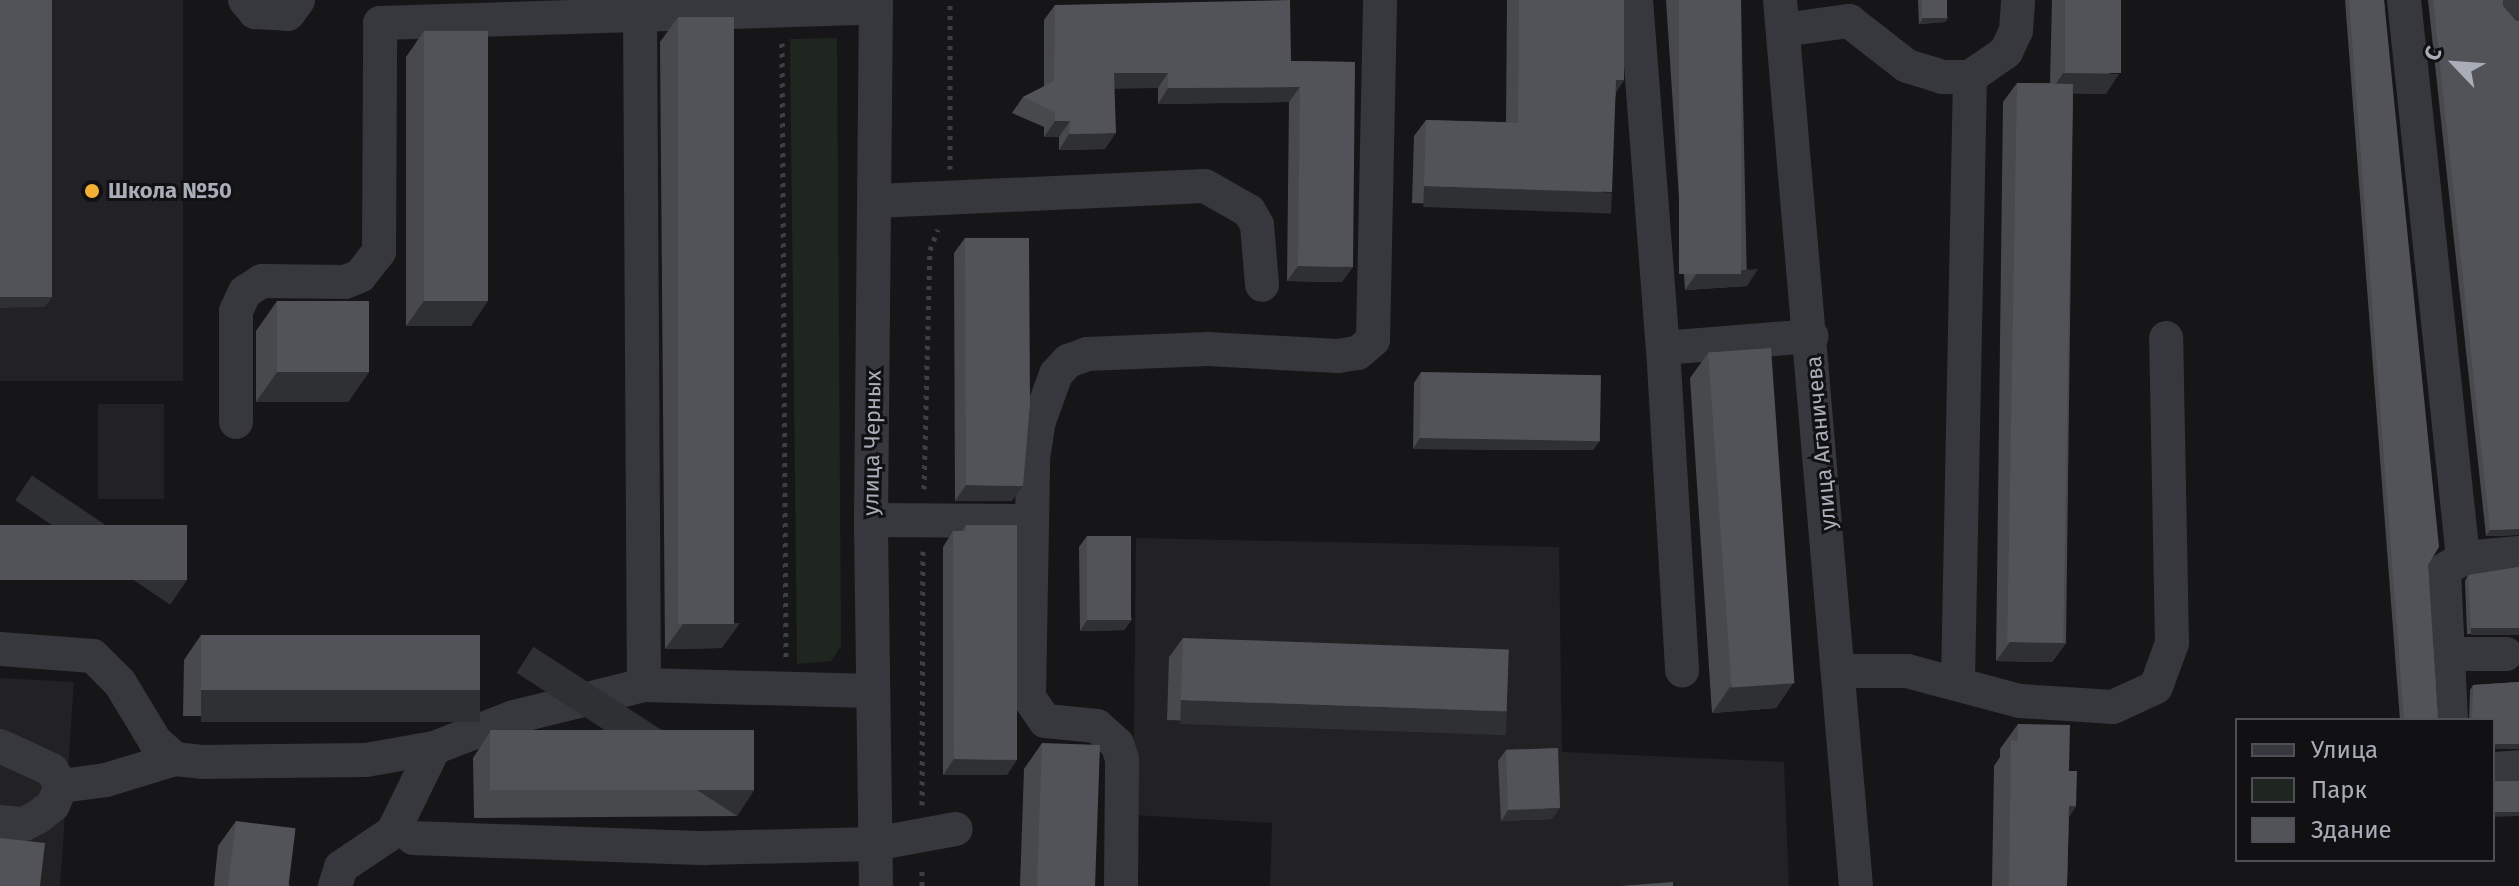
<!DOCTYPE html>
<meta charset="utf-8">
<style>
body{margin:0}
#map{position:relative;width:2519px;height:886px;overflow:hidden;background:#161618;font-family:"Fira Sans",sans-serif}
div>[style]{position:absolute}
[style*='--x']{left:calc(var(--x)*1px);top:calc(var(--y)*1px);width:calc(var(--w)*1px);rotate:calc(var(--a)*1deg)}
.built>*{inset:0;background:#222225;transform-origin:0 0}
.green>*{inset:0;background:#1e261f}
.path>*{height:5px;margin-top:-2.5px;transform-origin:0;background:repeating-linear-gradient(90deg,#3d3f44 0 4px,transparent 0 10px)}
.minor>*{height:34px;margin:-17px;padding:0 17px;transform-origin:17px;border-radius:17px;background:#37383d}
.wall>*{inset:0;background:#47494d}
.shaded-wall>*{inset:0;background:#2f3033;transform-origin:0 0}
.building>*{inset:0;background:#525359;transform-origin:0 0}
.dots>*{width:22px;height:22px;translate:-50% -50%;box-sizing:border-box;border:4px solid #111113;border-radius:50%}
span{translate:-50% -50%;white-space:nowrap;text-align:center;line-height:1.15;-webkit-text-stroke:6px #111113;paint-order:stroke}
.poi-label{font-size:22px;color:#a8adb8;font-weight:700}
.left{translate:0 -50%;text-align:left}
.street-label{font-size:22px;color:#a8adb8}
.legend{position:absolute;left:2235px;top:718px;width:260px;height:144px;box-sizing:border-box;background:#111113;border:2px solid #4d4f55;margin:0;padding:10px 14px;list-style:none;font-size:24px;color:#a8adb8}
.legend li{display:flex;align-items:center;gap:16px;height:40px}
.legend b{width:40px;border:2px solid #4d4f55}
.north{position:absolute;left:2415px;top:24px;width:80px;height:80px;-webkit-text-stroke:6px #111113;paint-order:stroke;rotate:295deg;font-size:22px;font-weight:700;line-height:32px;text-align:center;color:#a8adb8}
.north::after{content:'';display:block;margin:auto;width:28px;height:36px;background:#a8adb8;clip-path:polygon(50% 0,100% 100%,50% 72%,0 100%)}
</style>
<div id="map">
<div class="built">
<i style="left:0;top:0;width:183px;height:381px"></i>
<i style="left:98px;top:404px;width:66px;height:95px"></i>
<i style="clip-path:polygon(1136px 538px,1559px 547px,1562px 752px,1784px 762px,1789px 886px,1270px 886px,1272px 823px,1133px 815px)"></i>
<i style="clip-path:polygon(0 678px,74px 682px,60px 886px,0 886px)"></i>
</div>
<div class="green">
<i style="clip-path:polygon(837px 38px,841px 646px,831px 661px,797px 664px,790px 39px)"></i>
</div>
<div class="path">
<i style="--x:782;--y:43;--w:614;--a:89.63"></i>
<i style="--x:950;--y:169;--w:169;--a:-90"></i>
<i style="--x:924;--y:489;--w:239;--a:-88.6"></i>
<i style="--x:930;--y:250;--w:22;--a:-69"></i>
<i style="--x:922;--y:805;--w:254;--a:-89.8"></i>
<i style="--x:922;--y:886;--w:19;--a:-90"></i>
</div>
<div class="minor">
<i style="--x:245;--y:0;--w:16;--a:50"></i>
<i style="--x:255;--y:12;--w:33;--a:3"></i>
<i style="--x:288;--y:14;--w:17;--a:-54"></i>
<i style="--x:1636;--y:0;--w:349;--a:85.6"></i>
<i style="--x:1663;--y:348;--w:149;--a:-4.6"></i>
<i style="--x:1780;--y:0;--w:889;--a:85.1"></i>
<i style="--x:2404;--y:0;--w:561;--a:83.96"></i>
<i style="--x:2518;--y:0;--w:8;--a:83"></i>
<i style="--x:640;--y:14;--w:671;--a:89.66"></i>
<i style="--x:1783;--y:30;--w:67;--a:-7.8"></i>
<i style="--x:1849;--y:21;--w:73;--a:37.8"></i>
<i style="--x:1907;--y:66;--w:37;--a:17"></i>
<i style="--x:1942;--y:77;--w:28;--a:0"></i>
<i style="--x:876;--y:201;--w:329;--a:-2.6"></i>
<i style="--x:1205;--y:186;--w:51;--a:29.6"></i>
<i style="--x:1249;--y:211;--w:16;--a:60"></i>
<i style="--x:1257;--y:225;--w:60;--a:85.2"></i>
<i style="--x:1663;--y:348;--w:323;--a:86.6"></i>
<i style="--x:236;--y:422;--w:111;--a:-90"></i>
<i style="--x:236;--y:311;--w:21;--a:-65"></i>
<i style="--x:245;--y:292;--w:20;--a:-33"></i>
<i style="--x:262;--y:281;--w:83;--a:0.7"></i>
<i style="--x:345;--y:282;--w:16;--a:-22"></i>
<i style="--x:360;--y:276;--w:31;--a:-52"></i>
<i style="--x:379;--y:252;--w:229;--a:-89.7"></i>
<i style="--x:380;--y:23;--w:496;--a:-1.8"></i>
<i style="--x:871;--y:520;--w:161;--a:0.4"></i>
<i style="--x:0;--y:649;--w:93;--a:4.3"></i>
<i style="--x:93;--y:656;--w:38;--a:45"></i>
<i style="--x:120;--y:683;--w:68;--a:58.9"></i>
<i style="--x:155;--y:741;--w:27;--a:42"></i>
<i style="--x:175;--y:759;--w:27;--a:6"></i>
<i style="--x:202;--y:762;--w:164;--a:-0.7"></i>
<i style="--x:366;--y:760;--w:69;--a:-10"></i>
<i style="--x:434;--y:748;--w:86;--a:-21.2"></i>
<i style="--x:514;--y:717;--w:134;--a:-13.8"></i>
<i style="--x:644;--y:685;--w:228;--a:1.5"></i>
<i style="--x:2446;--y:654;--w:60;--a:0"></i>
<i style="--x:1840;--y:671;--w:67;--a:0"></i>
<i style="--x:1907;--y:671;--w:117;--a:14.9"></i>
<i style="--x:2020;--y:701;--w:93;--a:3.7"></i>
<i style="--x:2113;--y:707;--w:47;--a:-24.9"></i>
<i style="--x:2156;--y:687;--w:47;--a:-70"></i>
<i style="--x:2172;--y:643;--w:305;--a:-91.1"></i>
<i style="--x:1958;--y:680;--w:603;--a:-88.86"></i>
<i style="--x:1970;--y:77;--w:44;--a:-34.8"></i>
<i style="--x:2006;--y:52;--w:23;--a:-65"></i>
<i style="--x:2016;--y:31;--w:31;--a:-86"></i>
<i style="--x:2451;--y:720;--w:150;--a:-92.7"></i>
<i style="--x:2444;--y:570;--w:22;--a:-32"></i>
<i style="--x:2463;--y:558;--w:56;--a:-5.1"></i>
<i style="--x:0;--y:746;--w:57;--a:24.8"></i>
<i style="--x:52;--y:770;--w:18;--a:61"></i>
<i style="--x:2493;--y:769;--w:26;--a:-4"></i>
<i style="--x:0;--y:822;--w:24;--a:5"></i>
<i style="--x:24;--y:824;--w:16;--a:-27"></i>
<i style="--x:38;--y:817;--w:19;--a:-39"></i>
<i style="--x:53;--y:805;--w:21;--a:-67"></i>
<i style="--x:61;--y:786;--w:45;--a:-7.6"></i>
<i style="--x:106;--y:780;--w:72;--a:-16.9"></i>
<i style="--x:413;--y:838;--w:293;--a:2"></i>
<i style="--x:706;--y:848;--w:168;--a:-1.4"></i>
<i style="--x:874;--y:844;--w:83;--a:-10.4"></i>
<i style="--x:335;--y:886;--w:20;--a:-72"></i>
<i style="--x:341;--y:867;--w:63;--a:-33.9"></i>
<i style="--x:393;--y:832;--w:93;--a:-64"></i>
<i style="--x:876;--y:886;--w:366;--a:-90.8"></i>
<i style="--x:871;--y:520;--w:520;--a:-89.45"></i>
<i style="--x:1121;--y:886;--w:127;--a:-89.5"></i>
<i style="--x:1122;--y:759;--w:16;--a:-108"></i>
<i style="--x:1117;--y:744;--w:27;--a:-138"></i>
<i style="--x:1097;--y:726;--w:52;--a:-174.5"></i>
<i style="--x:1045;--y:721;--w:29;--a:-124"></i>
<i style="--x:1029;--y:697;--w:239;--a:-89"></i>
<i style="--x:1033;--y:458;--w:37;--a:-81"></i>
<i style="--x:1039;--y:421;--w:50;--a:-70.1"></i>
<i style="--x:1056;--y:374;--w:18;--a:-47"></i>
<i style="--x:1068;--y:361;--w:20;--a:-20"></i>
<i style="--x:1087;--y:354;--w:121;--a:-2.4"></i>
<i style="--x:1208;--y:349;--w:130;--a:3.1"></i>
<i style="--x:1338;--y:356;--w:20;--a:-9"></i>
<i style="--x:1358;--y:353;--w:20;--a:-41"></i>
<i style="--x:1373;--y:340;--w:340;--a:-88.8"></i>
</div>
<div class="wall">
<i style="clip-path:polygon(1507px 0,1624px 0,1624px 80px,1616px 92px,1600px 209px,1412px 203px,1414px 136px,1426px 120px,1506px 122px)"></i>
<i style="clip-path:polygon(1666px 0,1741px 0,1747px 286px,1685px 290px)"></i>
<i style="clip-path:polygon(1918px 0,1947px 0,1945px 22px,1919px 24px)"></i>
<i style="clip-path:polygon(2052px 0,2121px 0,2106px 94px,2073px 93px,2066px 643px,2052px 662px,1996px 661px,2003px 102px,2017px 83px,2050px 83px)"></i>
<i style="clip-path:polygon(2345px 0,2384px 0,2428px 565px,2438px 720px,2400px 720px)"></i>
<i style="clip-path:polygon(2428px 0,2503px 0,2503px 6px,2516px 21px,2519px 21px,2519px 535px,2486px 536px)"></i>
<i style="clip-path:polygon(1055px 5px,1291px 61px,1355px 62px,1342px 282px,1287px 281px,1289px 102px,1158px 104px,1158px 88px,1114px 88px,1105px 149px,1059px 150px,1059px 137px,1044px 137px,1044px 127px,1012px 113px,1023px 97px,1044px 87px,1044px 20px)"></i>
<i style="clip-path:polygon(678px 17px,722px 648px,665px 649px,660px 42px)"></i>
<i style="clip-path:polygon(424px 31px,471px 326px,406px 326px,406px 57px)"></i>
<i style="clip-path:polygon(965px 238px,1012px 501px,955px 501px,954px 253px)"></i>
<i style="clip-path:polygon(277px 301px,369px 372px,348px 402px,256px 402px,256px 331px)"></i>
<i style="clip-path:polygon(1708px 353px,1793px 683px,1776px 708px,1712px 713px,1690px 378px)"></i>
<i style="clip-path:polygon(1421px 372px,1600px 440px,1593px 450px,1413px 449px,1414px 383px)"></i>
<i style="clip-path:polygon(966px 525px,1007px 775px,943px 775px,943px 547px,953px 531px,962px 531px)"></i>
<i style="clip-path:polygon(1087px 536px,1132px 619px,1124px 630px,1080px 631px,1079px 547px)"></i>
<i style="clip-path:polygon(2519px 567px,2519px 634px,2467px 634px,2465px 581px,2468px 575px)"></i>
<i style="clip-path:polygon(201px 635px,480px 690px,462px 716px,183px 716px,184px 660px)"></i>
<i style="clip-path:polygon(1183px 638px,1507px 712px,1494px 731px,1167px 720px,1169px 657px)"></i>
<i style="clip-path:polygon(2519px 682px,2519px 749px,2493px 749px,2493px 720px,2469px 720px,2470px 690px,2473px 685px)"></i>
<i style="clip-path:polygon(2018px 724px,2069px 771px,2076px 806px,2069px 817px,2067px 886px,1992px 886px,1994px 766px,2000px 757px,2000px 749px)"></i>
<i style="clip-path:polygon(490px 732px,754px 790px,737px 816px,474px 818px,473px 758px)"></i>
<i style="clip-path:polygon(1042px 743px,1095px 886px,1020px 886px,1024px 769px)"></i>
<i style="clip-path:polygon(1506px 750px,1552px 819px,1501px 821px,1498px 761px)"></i>
<i style="clip-path:polygon(236px 821px,290px 886px,214px 886px,218px 846px)"></i>
</div>
<div class="shaded-wall">
<i style="clip-path:polygon(1949px 17px,1945px 22px,1919px 24px,1923px 18px)"></i>
<i style="clip-path:polygon(1114px 73px,1168px 73px,1158px 88px,1103px 89px)"></i>
<i style="clip-path:polygon(2063px 73px,2119px 74px,2106px 94px,2050px 93px)"></i>
<i style="clip-path:polygon(1616px 80px,1624px 80px,1612px 97px)"></i>
<i style="clip-path:polygon(1300px 87px,1289px 102px,1158px 104px,1168px 88px)"></i>
<i style="clip-path:polygon(1055px 121px,1070px 121px,1059px 137px,1044px 137px)"></i>
<i style="clip-path:polygon(1116px 133px,1105px 149px,1059px 150px,1069px 134px)"></i>
<i style="left:1424px;top:186px;width:188px;height:21px;rotate:2deg"></i>
<i style="clip-path:polygon(1298px 266px,1353px 267px,1342px 282px,1287px 281px)"></i>
<i style="clip-path:polygon(1758px 269px,1747px 286px,1685px 290px,1697px 273px)"></i>
<i style="clip-path:polygon(0 297px,52px 297px,45px 307px,0 308px)"></i>
<i style="clip-path:polygon(424px 301px,488px 301px,471px 326px,406px 326px)"></i>
<i style="clip-path:polygon(277px 372px,369px 372px,348px 402px,256px 402px)"></i>
<i style="clip-path:polygon(1420px 438px,1600px 440px,1593px 450px,1413px 449px)"></i>
<i style="clip-path:polygon(966px 485px,1023px 486px,1012px 501px,955px 501px)"></i>
<i style="clip-path:polygon(2519px 529px,2519px 535px,2486px 536px,2490px 530px)"></i>
<i style="left:187px;top:580px;width:30px;height:187px;rotate:124deg"></i>
<i style="clip-path:polygon(1132px 619px,1124px 630px,1080px 631px,1087px 620px)"></i>
<i style="clip-path:polygon(740px 623px,722px 648px,665px 649px,683px 624px)"></i>
<i style="left:2471px;top:628px;width:48px;height:7px"></i>
<i style="clip-path:polygon(2010px 642px,2066px 643px,2052px 662px,1996px 661px)"></i>
<i style="clip-path:polygon(1793px 683px,1776px 708px,1712px 713px,1730px 687px)"></i>
<i style="left:201px;top:690px;width:279px;height:32px"></i>
<i style="left:1181px;top:700px;width:326px;height:24px;rotate:2deg"></i>
<i style="clip-path:polygon(2495px 744px,2519px 744px,2519px 749px,2493px 749px,2493px 745px)"></i>
<i style="clip-path:polygon(954px 759px,1017px 760px,1007px 775px,943px 775px)"></i>
<i style="left:754px;top:790px;width:31px;height:263px;rotate:123deg"></i>
<i style="clip-path:polygon(2069px 806px,2076px 806px,2059px 831px)"></i>
<i style="clip-path:polygon(1560px 808px,1552px 819px,1501px 821px,1508px 810px)"></i>
<i style="clip-path:polygon(2519px 810px,2519px 816px,2493px 817px,2493px 812px)"></i>
</div>
<div class="building">
<i style="left:0;top:0;width:52px;height:297px"></i>
<i style="clip-path:polygon(1290px 0,1291px 61px,1355px 62px,1353px 267px,1298px 266px,1300px 87px,1168px 88px,1168px 73px,1114px 73px,1116px 133px,1069px 134px,1070px 121px,1055px 121px,1055px 112px,1023px 97px,1054px 81px,1055px 5px)"></i>
<i style="clip-path:polygon(1519px 0,1624px 0,1624px 80px,1616px 80px,1612px 192px,1424px 186px,1426px 120px,1518px 123px)"></i>
<i style="left:1679px;top:0;width:62px;height:274px"></i>
<i style="left:1922px;top:0;width:25px;height:18px"></i>
<i style="left:2065px;top:0;width:56px;height:73px"></i>
<i style="clip-path:polygon(2349px 0,2384px 0,2439px 547px,2428px 565px,2438px 720px,2404px 720px)"></i>
<i style="clip-path:polygon(2433px 0,2503px 0,2503px 6px,2516px 21px,2519px 21px,2519px 529px,2490px 530px)"></i>
<i style="left:678px;top:17px;width:56px;height:607px"></i>
<i style="left:424px;top:31px;width:64px;height:270px"></i>
<i style="left:2017px;top:83px;width:56px;height:559px;rotate:1deg"></i>
<i style="clip-path:polygon(965px 238px,1029px 238px,1030px 403px,1023px 486px,966px 485px)"></i>
<i style="left:277px;top:301px;width:92px;height:71px"></i>
<i style="left:1771px;top:348px;width:336px;height:63px;rotate:86deg"></i>
<i style="left:1421px;top:372px;width:180px;height:66px;rotate:1deg"></i>
<i style="left:187px;top:525px;width:55px;height:187px;rotate:90deg"></i>
<i style="clip-path:polygon(966px 525px,1017px 525px,1017px 760px,954px 759px,953px 531px,966px 531px)"></i>
<i style="left:1087px;top:536px;width:44px;height:84px"></i>
<i style="clip-path:polygon(2519px 567px,2519px 628px,2471px 628px,2468px 575px)"></i>
<i style="left:201px;top:635px;width:279px;height:55px"></i>
<i style="left:1183px;top:638px;width:326px;height:62px;rotate:2deg"></i>
<i style="clip-path:polygon(2519px 682px,2519px 744px,2495px 744px,2493px 745px,2493px 720px,2472px 720px,2473px 685px)"></i>
<i style="clip-path:polygon(2313px 719px,2360px 720px,2313px 720px)"></i>
<i style="clip-path:polygon(2018px 724px,2070px 725px,2069px 771px,2077px 771px,2076px 806px,2069px 806px,2067px 886px,2009px 886px,2011px 740px,2018px 741px)"></i>
<i style="left:754px;top:730px;width:60px;height:264px;rotate:90deg"></i>
<i style="left:1042px;top:743px;width:58px;height:143px;rotate:2deg"></i>
<i style="left:1558px;top:748px;width:60px;height:52px;rotate:88deg"></i>
<i style="left:2493px;top:781px;width:26px;height:31px"></i>
<i style="left:236px;top:821px;width:60px;height:65px;rotate:7deg"></i>
<i style="clip-path:polygon(0 838px,45px 843px,40px 886px,0 886px)"></i>
<i style="clip-path:polygon(1673px 882px,1673px 886px,1620px 886px)"></i>
</div>
<div class="dots">
<i style="left:92px;top:191px;background:#f2b134"></i>
</div>
<div class="poi-label">
<span class="left" style="left:108px;top:191px">Школа №50</span>
</div>
<div class="street-label">
<span style="left:872px;top:443px;rotate:-89deg">улица Черных</span>
<span style="left:1821px;top:443px;rotate:-95deg">улица Аганичева</span>
</div>
<ul class="legend">
<li><b style="height:10px;background:#37383d"></b>Улица</li>
<li><b style="height:22px;background:#1e261f"></b>Парк</li>
<li><b style="height:22px;background:#525359"></b>Здание</li>
</ul>
<div class="north">С</div>
</div>
